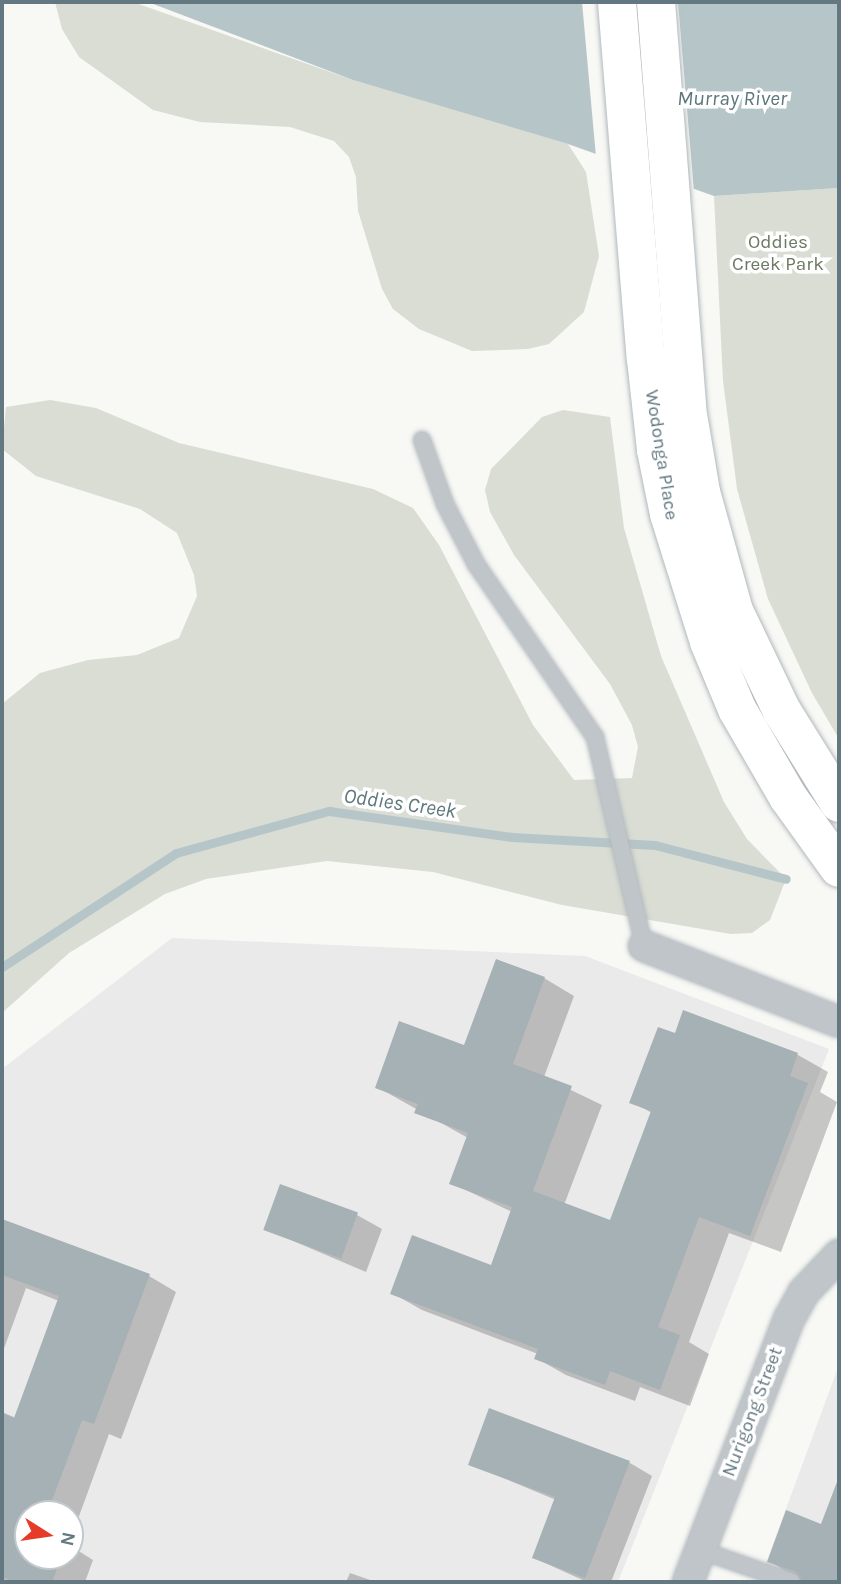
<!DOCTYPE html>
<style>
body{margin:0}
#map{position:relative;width:841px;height:1584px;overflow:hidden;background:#f8f8f5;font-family:Karla,sans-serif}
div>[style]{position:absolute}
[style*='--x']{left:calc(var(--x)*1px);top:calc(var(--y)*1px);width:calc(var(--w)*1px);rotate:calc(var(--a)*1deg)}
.built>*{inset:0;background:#e9eae9}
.green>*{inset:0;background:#d9ddd4}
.water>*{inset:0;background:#b6c6c8}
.pier>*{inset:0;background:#f8f8f5}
.shadow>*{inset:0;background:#0003}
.stream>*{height:9px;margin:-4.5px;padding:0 4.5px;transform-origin:4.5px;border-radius:4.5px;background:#b6c6c8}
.building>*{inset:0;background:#a6b1b5;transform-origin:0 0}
.roads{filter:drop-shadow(0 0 2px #b1b9bd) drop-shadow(0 0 2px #b1b9bd)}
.lane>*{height:16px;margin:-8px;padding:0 8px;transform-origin:8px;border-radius:8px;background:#bfc5c8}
.street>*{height:30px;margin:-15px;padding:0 15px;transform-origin:15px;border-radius:15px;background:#bfc5c8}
.secondary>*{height:38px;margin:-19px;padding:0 19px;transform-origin:19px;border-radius:19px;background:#fff}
span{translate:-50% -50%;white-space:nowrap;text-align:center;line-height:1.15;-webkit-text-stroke:7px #fff;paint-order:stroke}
.park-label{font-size:19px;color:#697962}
.street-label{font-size:19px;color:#637881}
.water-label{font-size:21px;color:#5e777b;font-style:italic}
.frame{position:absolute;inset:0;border:4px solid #637881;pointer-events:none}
.north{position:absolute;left:14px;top:1500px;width:70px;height:70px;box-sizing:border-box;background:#fff;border:2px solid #c1c9cd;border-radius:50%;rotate:102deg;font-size:19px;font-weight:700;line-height:28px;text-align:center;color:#637881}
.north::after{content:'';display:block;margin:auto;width:24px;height:32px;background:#e53b29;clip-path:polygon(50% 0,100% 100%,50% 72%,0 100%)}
</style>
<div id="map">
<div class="built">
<i style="clip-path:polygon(evenodd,172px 938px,585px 956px,829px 1049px,618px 1582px,2px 1582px,2px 1069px,172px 938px,28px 1514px,70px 1514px,70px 1556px,28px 1556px,28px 1514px)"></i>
<i style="clip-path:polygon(839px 1365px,839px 1582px,759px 1582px)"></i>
</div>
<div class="green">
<i style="clip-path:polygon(55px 2px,133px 2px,353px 80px,568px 144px,586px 172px,599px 256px,584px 312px,549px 344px,528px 349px,472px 351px,419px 329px,393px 309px,382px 289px,358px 211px,356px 177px,349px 157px,334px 141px,290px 127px,200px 122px,153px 110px,79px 57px,62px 29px)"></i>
<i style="clip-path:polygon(839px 188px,839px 739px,812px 693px,768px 599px,737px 489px,723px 381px,714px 196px)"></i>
<i style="clip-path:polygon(50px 400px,96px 408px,179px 443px,373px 489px,413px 508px,439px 545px,533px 725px,574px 780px,632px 778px,638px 747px,632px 725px,610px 684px,514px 555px,490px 512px,485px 490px,491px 469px,542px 417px,563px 410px,610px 417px,624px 528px,661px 656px,724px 802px,747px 839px,786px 879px,770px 920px,752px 933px,731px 934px,562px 905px,433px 872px,327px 861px,206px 879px,165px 894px,69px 953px,2px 1013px,2px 704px,40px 673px,88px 660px,137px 655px,179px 638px,197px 596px,194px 575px,177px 533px,140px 509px,36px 476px,2px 449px,6px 407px)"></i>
</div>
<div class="water">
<i style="clip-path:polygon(148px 2px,839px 2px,839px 188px,714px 196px,568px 144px,353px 80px)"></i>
</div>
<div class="pier">
<i style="clip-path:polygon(582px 2px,678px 2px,694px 192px,596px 157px)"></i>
</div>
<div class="shadow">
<i style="clip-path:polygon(544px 978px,574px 996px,544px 1077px,602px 1105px,564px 1205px,611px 1222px,652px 1113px,632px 1102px,676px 1035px,684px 1013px,798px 1055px,828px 1072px,820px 1092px,837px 1102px,781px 1252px,729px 1233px,689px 1342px,709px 1354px,690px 1406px,640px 1387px,635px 1401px,566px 1375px,536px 1358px,538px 1354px,422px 1310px,392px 1293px,492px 1267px,512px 1212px,451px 1183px,468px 1138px,377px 1087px,465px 1047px)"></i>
<i style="clip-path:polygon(357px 1215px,382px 1229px,366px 1272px,265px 1229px)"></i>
<i style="clip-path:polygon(evenodd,2px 1221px,149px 1276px,176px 1292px,121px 1439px,109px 1434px,74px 1530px,82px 1535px,77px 1550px,93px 1560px,85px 1582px,2px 1582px,2px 1412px,16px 1418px,59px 1301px,26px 1288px,2px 1354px,2px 1221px,28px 1514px,70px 1514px,70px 1556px,28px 1556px,28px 1514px)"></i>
<i style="clip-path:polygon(490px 1411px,630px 1463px,652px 1476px,611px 1582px,587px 1582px,534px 1558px,556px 1500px,470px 1464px)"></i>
<i style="clip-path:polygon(839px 1482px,839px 1582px,803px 1582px,769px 1561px,822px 1526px)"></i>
<i style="clip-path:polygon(350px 1573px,376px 1582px,346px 1582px)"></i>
</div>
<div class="stream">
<i style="--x:2;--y:967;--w:208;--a:-33.2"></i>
<i style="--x:176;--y:853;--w:159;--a:-15.4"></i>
<i style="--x:329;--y:811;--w:185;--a:8.1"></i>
<i style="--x:512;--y:837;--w:143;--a:3.2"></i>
<i style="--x:655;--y:845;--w:135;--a:14.5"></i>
</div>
<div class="building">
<i style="clip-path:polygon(496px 959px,545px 977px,513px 1064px,572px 1086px,533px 1191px,610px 1220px,651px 1111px,629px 1103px,658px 1027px,675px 1033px,683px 1010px,798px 1053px,790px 1076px,808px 1083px,750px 1236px,699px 1217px,658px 1327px,680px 1335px,660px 1390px,610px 1371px,605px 1385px,534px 1359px,538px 1349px,390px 1294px,412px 1235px,491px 1265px,512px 1207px,449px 1184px,468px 1133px,414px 1113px,418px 1104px,375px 1088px,399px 1021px,464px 1045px)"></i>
<i style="left:280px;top:1184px;width:83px;height:49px;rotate:20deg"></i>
<i style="clip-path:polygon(2px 1219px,150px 1274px,94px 1424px,82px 1420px,47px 1514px,28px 1514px,28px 1556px,62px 1556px,52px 1582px,15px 1582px,2px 1577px,2px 1413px,14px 1418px,59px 1296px,2px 1275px)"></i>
<i style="clip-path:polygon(489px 1408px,630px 1461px,585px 1578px,532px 1558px,555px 1497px,468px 1465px)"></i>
<i style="clip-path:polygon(837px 1482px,839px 1582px,802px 1582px,796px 1572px,767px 1562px,786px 1510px,821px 1524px)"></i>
</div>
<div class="roads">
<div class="lane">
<i style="--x:422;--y:440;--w:68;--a:70.2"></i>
<i style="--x:445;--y:504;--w:68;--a:62.7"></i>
<i style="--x:476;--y:564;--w:210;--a:55.5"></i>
<i style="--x:595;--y:737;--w:215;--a:76.8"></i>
<i style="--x:700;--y:1550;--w:97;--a:19.2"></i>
</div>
<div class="street">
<i style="--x:644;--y:946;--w:209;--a:21.3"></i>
<i style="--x:688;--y:1582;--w:282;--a:-69"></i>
<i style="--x:789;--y:1319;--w:31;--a:-61"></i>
<i style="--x:804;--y:1292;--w:51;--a:-46.6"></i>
</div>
<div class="secondary">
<i style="--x:617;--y:2;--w:358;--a:85.4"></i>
<i style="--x:646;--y:359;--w:92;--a:83.7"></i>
<i style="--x:656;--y:450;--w:65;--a:78.5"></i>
<i style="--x:669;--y:514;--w:134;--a:72.6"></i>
<i style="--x:709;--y:642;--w:73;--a:67.3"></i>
<i style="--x:737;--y:709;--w:102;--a:59.9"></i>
<i style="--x:788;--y:797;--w:87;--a:54.3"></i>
<i style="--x:656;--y:2;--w:408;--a:85.6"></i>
<i style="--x:687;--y:409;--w:84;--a:80.4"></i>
<i style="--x:701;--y:492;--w:123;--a:74.5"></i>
<i style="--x:734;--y:611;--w:111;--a:64.4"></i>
<i style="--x:782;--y:711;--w:108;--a:58.2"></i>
</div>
</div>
<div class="park-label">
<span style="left:778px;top:254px">Oddies<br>Creek Park</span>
</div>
<div class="street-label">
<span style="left:661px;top:455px;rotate:81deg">Wodonga Place</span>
<span style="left:753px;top:1412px;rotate:-69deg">Nurigong Street</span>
</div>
<div class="water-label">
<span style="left:732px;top:98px">Murray River</span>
<span style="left:400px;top:803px;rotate:8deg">Oddies Creek</span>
</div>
<div class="frame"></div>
<div class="north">N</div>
</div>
